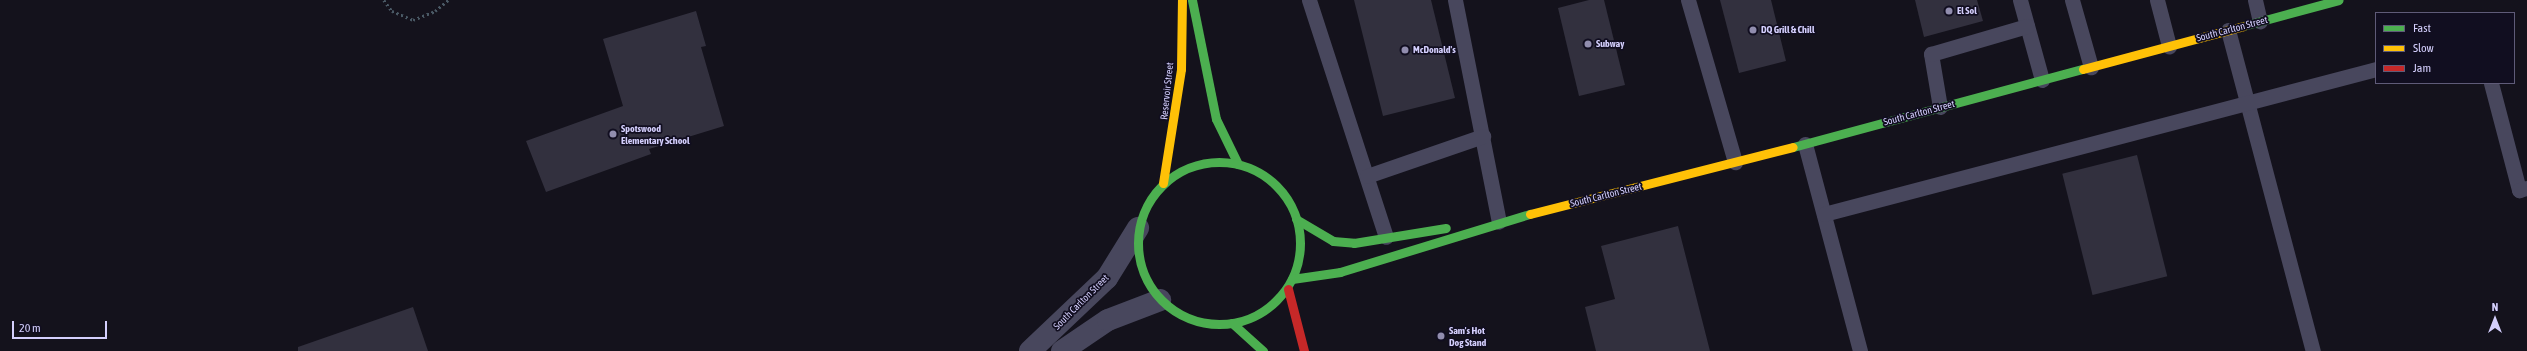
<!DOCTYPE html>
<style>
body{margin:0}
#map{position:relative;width:2527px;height:351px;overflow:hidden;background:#14121c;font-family:"Asap Condensed",sans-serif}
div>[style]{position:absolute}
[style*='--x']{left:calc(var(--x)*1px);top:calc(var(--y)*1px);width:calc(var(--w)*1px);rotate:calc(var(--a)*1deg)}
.building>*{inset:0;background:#32303e;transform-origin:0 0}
.path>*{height:2.5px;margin-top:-1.25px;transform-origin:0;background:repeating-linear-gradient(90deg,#4a5965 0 2px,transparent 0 5px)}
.lane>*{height:15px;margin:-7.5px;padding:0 7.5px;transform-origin:7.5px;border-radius:7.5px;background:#48475d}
.street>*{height:22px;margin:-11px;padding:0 11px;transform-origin:11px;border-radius:11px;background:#48475d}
.fast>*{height:9px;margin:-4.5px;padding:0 4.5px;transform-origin:4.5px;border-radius:4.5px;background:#4caf50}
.fast>.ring{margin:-4.5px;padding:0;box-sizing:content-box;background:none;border:9px solid #4caf50;border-radius:50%}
.slow>*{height:9px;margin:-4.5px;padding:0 4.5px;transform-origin:4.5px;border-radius:4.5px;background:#ffc107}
.jam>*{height:9px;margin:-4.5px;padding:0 4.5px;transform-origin:4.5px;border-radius:4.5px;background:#c62828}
.dots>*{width:11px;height:11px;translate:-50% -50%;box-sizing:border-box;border:2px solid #110e20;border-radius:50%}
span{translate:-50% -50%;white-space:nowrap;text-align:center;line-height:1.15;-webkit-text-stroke:3.5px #110e20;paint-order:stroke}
.poi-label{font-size:10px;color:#d4cffd;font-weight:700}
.left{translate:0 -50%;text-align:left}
.street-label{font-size:10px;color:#d4cffd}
.legend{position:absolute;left:2375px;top:12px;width:140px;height:72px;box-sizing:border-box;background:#110e20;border:1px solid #5f5b78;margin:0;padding:5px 7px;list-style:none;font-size:12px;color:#d4cffd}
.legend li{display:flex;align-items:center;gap:8px;height:20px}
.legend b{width:20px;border:1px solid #5f5b78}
.north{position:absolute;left:2475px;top:299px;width:40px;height:40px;-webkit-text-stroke:3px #110e20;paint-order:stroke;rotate:0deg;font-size:11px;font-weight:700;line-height:16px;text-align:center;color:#d4cffd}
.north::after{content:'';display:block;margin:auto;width:14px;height:18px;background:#d4cffd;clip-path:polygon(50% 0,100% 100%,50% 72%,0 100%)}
.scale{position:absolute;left:12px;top:321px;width:95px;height:18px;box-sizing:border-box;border:2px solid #d4cffd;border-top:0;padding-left:5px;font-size:12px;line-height:14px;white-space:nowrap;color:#d4cffd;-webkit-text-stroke:3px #110e20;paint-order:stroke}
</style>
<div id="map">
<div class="building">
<i style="clip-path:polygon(1354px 0,1431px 0,1455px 98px,1383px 116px)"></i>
<i style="clip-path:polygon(1589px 0,1604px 0,1625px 85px,1579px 96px,1558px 8px)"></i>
<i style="clip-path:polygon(1720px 0,1771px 0,1786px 61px,1739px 73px)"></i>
<i style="clip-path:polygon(1915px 0,1977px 0,1983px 21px,1924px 37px)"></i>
<i style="clip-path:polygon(696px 11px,706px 46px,701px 47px,724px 126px,649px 149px,651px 154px,546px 192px,526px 141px,623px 106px,603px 39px)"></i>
<i style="left:2137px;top:155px;width:125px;height:77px;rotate:76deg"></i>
<i style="clip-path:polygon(1678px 226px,1710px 351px,1596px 351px,1585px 307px,1615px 299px,1601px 246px)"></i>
<i style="clip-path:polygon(413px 307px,428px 351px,298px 351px,298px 347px)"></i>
</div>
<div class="path">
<i style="--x:384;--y:0;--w:14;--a:54"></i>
<i style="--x:392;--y:11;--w:23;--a:23"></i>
<i style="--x:413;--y:20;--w:24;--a:-22"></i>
<i style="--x:435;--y:11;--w:17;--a:-40"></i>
</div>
<div class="lane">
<i style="--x:1309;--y:0;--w:249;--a:72"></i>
<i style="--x:1455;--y:0;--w:226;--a:78.8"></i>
<i style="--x:1688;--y:0;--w:169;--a:73.8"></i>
<i style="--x:2020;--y:0;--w:83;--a:74.6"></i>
<i style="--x:2072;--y:0;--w:70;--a:74.2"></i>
<i style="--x:2157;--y:0;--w:48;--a:75.4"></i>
<i style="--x:2255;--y:0;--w:22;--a:77"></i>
<i style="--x:2228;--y:30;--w:332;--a:75.2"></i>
<i style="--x:2491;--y:83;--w:111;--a:75.3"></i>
<i style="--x:2519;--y:190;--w:8;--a:-14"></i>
<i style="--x:1940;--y:107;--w:54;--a:-99.6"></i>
<i style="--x:1931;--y:54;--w:100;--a:-16.3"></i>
<i style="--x:1805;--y:144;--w:214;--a:75.1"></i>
<i style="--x:1367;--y:176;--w:123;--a:-19"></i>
<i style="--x:1824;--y:214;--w:571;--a:-14.72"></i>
</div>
<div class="street">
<i style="--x:1030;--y:351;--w:106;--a:-43.5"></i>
<i style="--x:1107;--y:278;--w:59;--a:-58.2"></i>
<i style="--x:1062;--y:351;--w:55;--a:-34"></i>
<i style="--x:1108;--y:320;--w:56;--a:-21"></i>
</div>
<div class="fast">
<i style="--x:1192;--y:0;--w:121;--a:78.6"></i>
<i style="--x:1216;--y:119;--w:50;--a:63.9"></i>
<i style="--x:2243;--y:26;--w:99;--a:-15.2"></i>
<i style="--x:1793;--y:147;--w:300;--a:-15.1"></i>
<i class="ring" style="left:1138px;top:162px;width:153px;height:153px"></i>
<i style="--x:1296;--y:219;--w:43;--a:30.7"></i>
<i style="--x:1333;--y:241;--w:21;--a:5"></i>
<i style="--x:1354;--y:243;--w:93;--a:-9.3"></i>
<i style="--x:1292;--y:279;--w:49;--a:-8.3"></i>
<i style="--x:1340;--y:272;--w:199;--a:-17"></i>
<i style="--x:1232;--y:323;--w:42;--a:42.1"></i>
</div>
<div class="slow">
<i style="--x:2083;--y:69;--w:166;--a:-15"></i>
<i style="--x:1163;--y:183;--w:115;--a:-81"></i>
<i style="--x:1181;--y:69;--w:69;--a:-89.2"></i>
<i style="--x:1530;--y:214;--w:271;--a:-14.3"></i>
</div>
<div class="jam">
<i style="--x:1288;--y:289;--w:64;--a:75.5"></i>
</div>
<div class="dots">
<i style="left:1949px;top:11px;background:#918dae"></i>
<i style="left:1753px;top:30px;background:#918dae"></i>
<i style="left:1588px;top:44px;background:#918dae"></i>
<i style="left:1405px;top:50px;background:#918dae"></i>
<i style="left:613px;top:134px;background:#918dae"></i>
<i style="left:1441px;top:336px;background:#918dae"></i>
</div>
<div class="poi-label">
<span class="left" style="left:1957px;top:11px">El Sol</span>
<span class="left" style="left:1761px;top:30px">DQ Grill &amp; Chill</span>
<span class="left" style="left:1596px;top:44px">Subway</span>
<span class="left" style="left:1413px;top:50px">McDonald's</span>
<span class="left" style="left:621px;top:134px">Spotswood<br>Elementary School</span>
<span class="left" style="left:1449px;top:336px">Sam's Hot<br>Dog Stand</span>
</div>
<div class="street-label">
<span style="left:2232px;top:29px;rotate:-15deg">South Carlton Street</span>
<span style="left:1167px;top:91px;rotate:-84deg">Reservoir Street</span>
<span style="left:1919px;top:113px;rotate:-15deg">South Carlton Street</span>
<span style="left:1606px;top:195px;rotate:-14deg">South Carlton Street</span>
<span style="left:1081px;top:302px;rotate:-45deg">South Carlton Street</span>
</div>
<ul class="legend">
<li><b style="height:5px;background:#4caf50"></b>Fast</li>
<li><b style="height:5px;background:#ffc107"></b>Slow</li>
<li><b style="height:5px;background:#c62828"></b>Jam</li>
</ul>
<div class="north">N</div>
<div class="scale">20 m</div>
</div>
